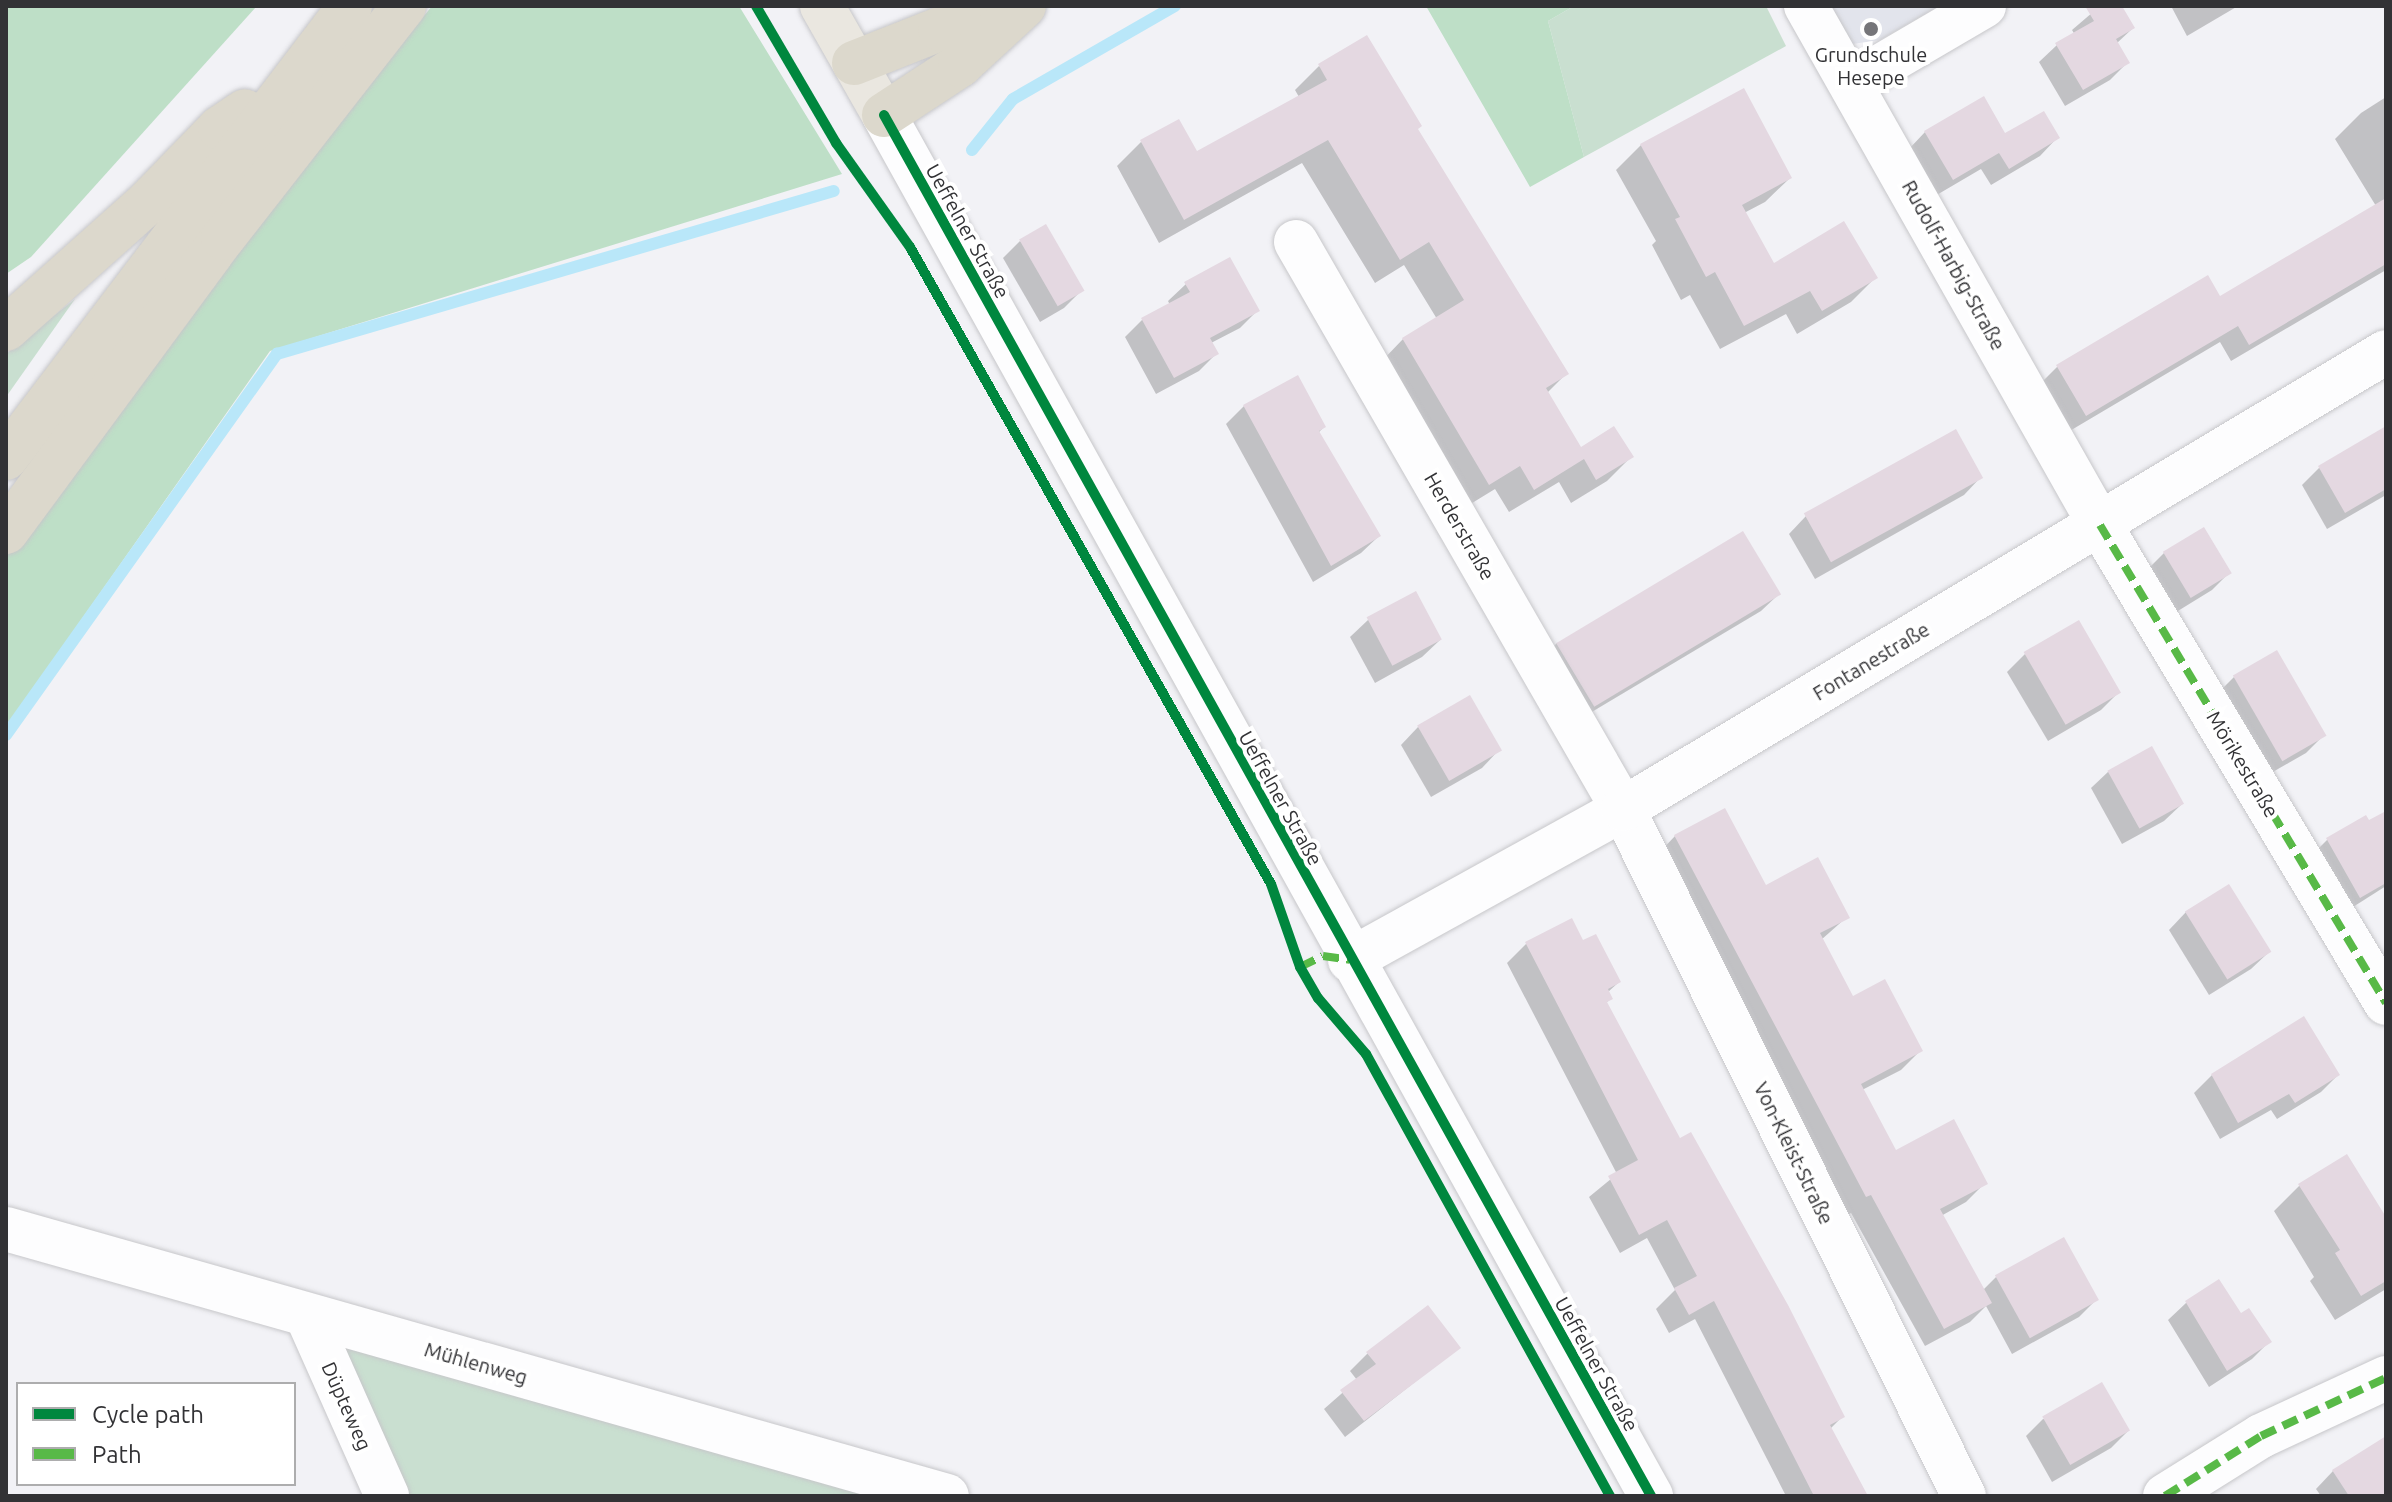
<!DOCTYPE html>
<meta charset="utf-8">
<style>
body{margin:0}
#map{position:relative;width:2392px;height:1502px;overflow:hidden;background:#f2f2f6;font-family:Ubuntu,sans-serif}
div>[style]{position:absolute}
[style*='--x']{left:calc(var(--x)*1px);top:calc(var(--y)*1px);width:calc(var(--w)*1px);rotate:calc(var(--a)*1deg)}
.built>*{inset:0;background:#e2e4ec}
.green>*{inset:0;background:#c9dfd0}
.forest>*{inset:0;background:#bedfc7}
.shadow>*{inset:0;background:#0003}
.stream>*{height:12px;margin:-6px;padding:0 6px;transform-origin:6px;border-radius:6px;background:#b9e7f9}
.building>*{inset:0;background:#e4d8e1;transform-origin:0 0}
.roads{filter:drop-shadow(0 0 2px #c7c7ca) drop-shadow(0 0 2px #c7c7ca)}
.minor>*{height:44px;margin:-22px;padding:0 22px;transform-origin:22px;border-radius:22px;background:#fdfdfe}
.major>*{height:44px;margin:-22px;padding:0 22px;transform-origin:22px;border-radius:22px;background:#eae7e0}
.highway>*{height:44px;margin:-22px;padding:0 22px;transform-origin:22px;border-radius:22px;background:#dcd8cc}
.quiet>*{height:8px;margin-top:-4px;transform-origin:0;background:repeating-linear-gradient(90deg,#58b947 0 16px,transparent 0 24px)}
.cycleway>*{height:10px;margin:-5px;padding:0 5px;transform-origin:5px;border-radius:5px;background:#00873e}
.dots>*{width:22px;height:22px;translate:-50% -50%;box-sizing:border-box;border:4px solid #fff;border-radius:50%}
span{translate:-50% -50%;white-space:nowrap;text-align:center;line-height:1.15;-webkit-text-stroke:8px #fff;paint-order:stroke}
.poi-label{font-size:20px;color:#323235}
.street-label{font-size:20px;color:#323235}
.frame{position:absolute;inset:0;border:8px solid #323235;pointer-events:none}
.legend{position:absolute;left:16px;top:1382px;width:280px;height:104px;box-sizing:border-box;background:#fff;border:2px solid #adadae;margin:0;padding:10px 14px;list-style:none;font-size:24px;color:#323235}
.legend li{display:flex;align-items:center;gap:16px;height:40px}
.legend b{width:40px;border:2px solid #adadae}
</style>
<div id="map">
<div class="built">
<i style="clip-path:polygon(1829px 6px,1939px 6px,1880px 40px,1852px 44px)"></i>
</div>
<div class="green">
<i style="clip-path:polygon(1574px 6px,1766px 6px,1786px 46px,1584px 157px,1548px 21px)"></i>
<i style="clip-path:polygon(75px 299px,6px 397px,6px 354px)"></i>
<i style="clip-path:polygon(336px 1339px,872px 1496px,406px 1496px)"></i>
</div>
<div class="forest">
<i style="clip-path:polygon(6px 6px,257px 6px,31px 257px,6px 274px)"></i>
<i style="clip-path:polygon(432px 6px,739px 6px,842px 174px,270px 351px,6px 727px,6px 557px,256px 224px)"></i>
<i style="clip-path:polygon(1426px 6px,1574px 6px,1548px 21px,1584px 157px,1530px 187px)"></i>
</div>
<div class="shadow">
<i style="clip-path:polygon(2100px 6px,2120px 6px,2133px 28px,2116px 44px,2127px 63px,2110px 80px,2065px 106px,2039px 62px,2057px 45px,2075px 35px,2072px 30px)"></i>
<i style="clip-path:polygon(2171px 6px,2238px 6px,2187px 36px)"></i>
<i style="clip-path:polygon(1319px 66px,1416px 129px,1566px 374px,1547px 393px,1580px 449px,1631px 457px,1607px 481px,1571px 503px,1559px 482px,1509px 512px,1495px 489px,1464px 508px,1379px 364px,1403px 339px,1437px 319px,1404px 265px,1375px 283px,1302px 163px,1159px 243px,1117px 166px,1141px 142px,1196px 154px,1299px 97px,1295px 90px)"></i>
<i style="clip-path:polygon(2386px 97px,2386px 270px,2231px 361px,2220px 342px,2068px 432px,2040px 384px,2057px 367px,2219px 299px,2376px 206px,2335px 139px,2361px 113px)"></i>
<i style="clip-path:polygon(1925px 132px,2005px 136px,2057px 138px,2040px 156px,1991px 185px,1981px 169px,1935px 196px,1908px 150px)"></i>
<i style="clip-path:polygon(1641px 145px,1790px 178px,1765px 202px,1744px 213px,1773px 266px,1875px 278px,1851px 302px,1797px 334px,1786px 314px,1720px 349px,1690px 295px,1681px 300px,1652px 245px,1656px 241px,1616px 170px)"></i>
<i style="clip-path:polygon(1020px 241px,1082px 290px,1064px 308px,1040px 322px,1003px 258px)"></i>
<i style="clip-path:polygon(1186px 284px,1257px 311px,1240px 328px,1211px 343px,1216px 354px,1199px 371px,1156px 394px,1125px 337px,1142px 320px,1170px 305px,1168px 301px)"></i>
<i style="clip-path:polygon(1244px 406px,1324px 427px,1318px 433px,1379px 536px,1361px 553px,1313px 582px,1226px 424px)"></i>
<i style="clip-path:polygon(2386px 429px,2386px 495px,2327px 529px,2302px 485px,2319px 468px)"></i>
<i style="clip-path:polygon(1981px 477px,1964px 495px,1815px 579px,1789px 534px,1806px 516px)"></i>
<i style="clip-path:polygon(2164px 553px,2229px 573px,2212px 590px,2173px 614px,2147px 570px)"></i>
<i style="clip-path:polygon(1415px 594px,1440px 640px,1422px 657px,1375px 683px,1350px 637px,1368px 620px)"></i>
<i style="clip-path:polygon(1779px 594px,1761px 611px,1575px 722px,1539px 661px,1557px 643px)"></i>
<i style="clip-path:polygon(2025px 654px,2119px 692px,2101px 710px,2048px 741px,2007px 672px)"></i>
<i style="clip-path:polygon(2234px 677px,2323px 736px,2306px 753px,2264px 777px,2217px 694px)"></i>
<i style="clip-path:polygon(1418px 727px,1499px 750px,1482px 768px,1431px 797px,1401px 745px)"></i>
<i style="clip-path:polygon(2109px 771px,2182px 804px,2164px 821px,2122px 844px,2091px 788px)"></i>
<i style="clip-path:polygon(2386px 813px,2386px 886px,2342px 914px,2310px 857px,2327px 840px)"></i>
<i style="clip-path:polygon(1675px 836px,1766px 888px,1847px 917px,1821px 940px,1852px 999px,1920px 1051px,1901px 1070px,1862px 1090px,1895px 1152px,1985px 1183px,1966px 1202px,1941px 1216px,1983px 1290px,1997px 1276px,2097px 1299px,2079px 1317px,2012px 1354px,1986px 1306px,1970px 1322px,1925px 1346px,1851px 1213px,1847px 1215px,1656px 856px)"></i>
<i style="clip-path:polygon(2186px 912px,2269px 952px,2251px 969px,2209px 995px,2169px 930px)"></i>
<i style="clip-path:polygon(1582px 942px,1619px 982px,1608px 992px,1611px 998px,1605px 1004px,1679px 1140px,1843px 1416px,1830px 1429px,1865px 1496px,1786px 1496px,1695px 1319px,1669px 1333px,1656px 1309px,1675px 1290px,1647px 1238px,1620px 1253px,1589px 1197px,1617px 1174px,1507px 963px,1526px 944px)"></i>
<i style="clip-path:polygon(2212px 1075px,2338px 1075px,2321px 1092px,2277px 1119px,2271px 1110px,2220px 1139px,2194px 1093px)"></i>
<i style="clip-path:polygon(2300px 1185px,2386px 1221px,2386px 1289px,2335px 1320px,2310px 1281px,2314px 1277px,2274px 1211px)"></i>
<i style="clip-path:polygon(2219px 1282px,2241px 1316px,2269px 1342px,2252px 1359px,2209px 1387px,2168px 1320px,2186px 1303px)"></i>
<i style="clip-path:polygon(1458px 1348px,1345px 1437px,1324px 1409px,1357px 1380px,1350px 1371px,1368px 1353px)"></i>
<i style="clip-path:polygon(2043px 1419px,2128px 1431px,2111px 1448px,2052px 1482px,2026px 1436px)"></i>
<i style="clip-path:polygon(2386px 1438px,2386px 1496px,2321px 1496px,2316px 1489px,2333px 1471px)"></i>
</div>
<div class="stream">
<i style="--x:972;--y:150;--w:65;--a:-51.2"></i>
<i style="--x:1013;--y:99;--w:187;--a:-29.9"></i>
<i style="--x:6;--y:735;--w:468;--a:-54.6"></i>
<i style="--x:277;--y:354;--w:580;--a:-16.31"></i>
</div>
<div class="building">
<i style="clip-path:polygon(2085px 6px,2122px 6px,2135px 28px,2116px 39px,2130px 63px,2083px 90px,2055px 43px,2094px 21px)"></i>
<i style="clip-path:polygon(1367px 35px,1422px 126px,1418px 129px,1569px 374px,1546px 388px,1581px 447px,1614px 426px,1634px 457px,1596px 480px,1584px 459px,1534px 490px,1520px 466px,1489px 485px,1402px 338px,1464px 300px,1429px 242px,1400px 260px,1328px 140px,1184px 220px,1140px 140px,1179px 119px,1197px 151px,1327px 80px,1318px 64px)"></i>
<i style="clip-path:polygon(1744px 88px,1792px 178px,1742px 205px,1774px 263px,1844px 221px,1878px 278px,1822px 311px,1810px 291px,1744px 326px,1715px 272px,1706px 277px,1675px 219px,1680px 217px,1640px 144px)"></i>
<i style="clip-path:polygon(1984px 96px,2005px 133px,2044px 111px,2060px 138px,2009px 169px,1999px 153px,1953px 180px,1924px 131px)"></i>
<i style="clip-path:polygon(2386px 198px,2386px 264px,2249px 345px,2238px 326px,2086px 416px,2056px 365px,2208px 275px,2220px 296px)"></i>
<i style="left:1046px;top:224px;width:77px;height:31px;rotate:60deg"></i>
<i style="clip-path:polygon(1230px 257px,1260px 311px,1210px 338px,1219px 354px,1174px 378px,1141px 318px,1190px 292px,1184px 282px)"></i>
<i style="clip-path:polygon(1298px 375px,1326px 427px,1319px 431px,1381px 536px,1331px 566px,1243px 405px)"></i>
<i style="clip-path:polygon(2386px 426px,2386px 489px,2345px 513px,2318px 466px)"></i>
<i style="left:1956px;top:429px;width:56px;height:174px;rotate:61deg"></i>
<i style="left:2204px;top:527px;width:54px;height:48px;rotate:59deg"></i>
<i style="left:1743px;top:531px;width:74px;height:218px;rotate:59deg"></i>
<i style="left:1416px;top:591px;width:55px;height:56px;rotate:62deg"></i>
<i style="left:2079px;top:620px;width:84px;height:64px;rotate:60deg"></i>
<i style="left:2277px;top:650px;width:99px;height:51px;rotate:60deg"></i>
<i style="left:1470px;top:695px;width:64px;height:61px;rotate:60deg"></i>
<i style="left:2152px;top:746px;width:66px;height:51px;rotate:61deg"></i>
<i style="clip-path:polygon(1725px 808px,1766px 885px,1818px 857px,1850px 918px,1820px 933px,1853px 996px,1885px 979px,1923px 1051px,1861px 1084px,1896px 1150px,1954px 1119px,1988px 1184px,1940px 1209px,1992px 1303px,1944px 1329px,1871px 1195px,1866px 1197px,1674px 835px)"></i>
<i style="clip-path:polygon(2386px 811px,2386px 883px,2360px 898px,2326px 838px,2366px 815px,2369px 820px)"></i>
<i style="left:2229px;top:884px;width:80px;height:52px;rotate:58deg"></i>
<i style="clip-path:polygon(1572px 918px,1583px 940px,1596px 934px,1621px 982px,1608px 989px,1613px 999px,1607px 1002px,1680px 1138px,1691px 1132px,1788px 1305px,1845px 1417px,1830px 1425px,1868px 1496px,1814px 1496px,1714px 1301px,1689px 1315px,1674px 1288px,1697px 1276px,1667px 1220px,1639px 1235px,1608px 1176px,1638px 1160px,1525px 942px)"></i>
<i style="clip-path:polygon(2304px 1016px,2340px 1075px,2295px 1103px,2289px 1094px,2238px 1123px,2211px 1074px)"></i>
<i style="clip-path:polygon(2347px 1154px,2386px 1217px,2386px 1281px,2361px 1296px,2335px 1253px,2340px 1250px,2298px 1184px)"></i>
<i style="left:2064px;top:1237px;width:72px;height:79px;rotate:61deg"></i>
<i style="clip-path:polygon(2219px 1279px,2241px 1313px,2249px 1308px,2272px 1342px,2227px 1371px,2185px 1301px)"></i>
<i style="clip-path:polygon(1428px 1305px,1461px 1348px,1364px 1421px,1340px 1390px,1376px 1364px,1366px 1352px)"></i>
<i style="left:2102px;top:1382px;width:56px;height:69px;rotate:60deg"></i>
<i style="clip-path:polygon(2386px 1436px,2386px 1496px,2349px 1496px,2332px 1470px)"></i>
</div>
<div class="roads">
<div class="minor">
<i style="--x:1806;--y:6;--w:596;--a:60.47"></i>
<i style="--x:2100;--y:525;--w:557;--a:59.11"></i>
<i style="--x:1852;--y:83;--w:153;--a:-30.3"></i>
<i style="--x:884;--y:115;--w:1580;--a:60.95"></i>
<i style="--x:1296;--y:242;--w:655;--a:60.03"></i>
<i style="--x:1623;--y:809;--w:767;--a:63.6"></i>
<i style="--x:1350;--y:960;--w:312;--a:-28.9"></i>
<i style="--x:1623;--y:809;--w:889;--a:-30.92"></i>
<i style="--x:6;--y:1229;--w:978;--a:15.84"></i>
<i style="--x:307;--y:1316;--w:197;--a:66"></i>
<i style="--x:2165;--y:1496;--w:113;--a:-32"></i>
<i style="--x:2261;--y:1436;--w:138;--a:-24.9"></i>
</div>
<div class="major">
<i style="--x:822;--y:6;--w:125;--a:60.4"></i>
</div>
<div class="highway">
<i style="--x:854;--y:63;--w:92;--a:-21.6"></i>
<i style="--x:940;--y:29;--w:80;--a:-15.3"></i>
<i style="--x:884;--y:115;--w:91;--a:-33.3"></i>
<i style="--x:960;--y:65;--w:87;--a:-42.7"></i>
<i style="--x:6;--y:329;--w:191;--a:-41.8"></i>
<i style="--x:148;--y:202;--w:103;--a:-45.8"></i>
<i style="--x:220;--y:128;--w:30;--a:-34"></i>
<i style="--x:6;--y:458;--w:568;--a:-52.73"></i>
<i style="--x:6;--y:532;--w:365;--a:-53.6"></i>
<i style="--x:223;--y:238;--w:294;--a:-52"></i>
</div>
</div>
<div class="quiet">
<i style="--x:2100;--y:525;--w:557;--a:59.11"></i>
<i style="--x:1300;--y:967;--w:25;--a:-26"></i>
<i style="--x:1323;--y:956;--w:27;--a:8"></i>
<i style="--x:2165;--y:1496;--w:113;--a:-32"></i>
<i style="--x:2261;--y:1436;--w:138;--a:-24.9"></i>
</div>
<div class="cycleway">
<i style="--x:756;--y:6;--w:159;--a:59.7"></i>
<i style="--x:836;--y:143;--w:128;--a:54.6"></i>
<i style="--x:910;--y:247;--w:732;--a:60.46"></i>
<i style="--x:1271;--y:884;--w:88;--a:70.7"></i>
<i style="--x:1300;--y:967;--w:36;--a:60"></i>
<i style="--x:1318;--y:998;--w:74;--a:49.4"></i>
<i style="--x:1366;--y:1054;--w:505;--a:61.1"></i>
<i style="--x:884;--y:115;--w:1580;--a:60.95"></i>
</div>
<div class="dots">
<i style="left:1871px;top:29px;background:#757579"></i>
</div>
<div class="poi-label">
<span style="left:1871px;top:66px">Grundschule<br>Hesepe</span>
</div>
<div class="street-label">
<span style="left:968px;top:231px;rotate:61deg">Ueffelner Straße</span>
<span style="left:1954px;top:265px;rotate:61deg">Rudolf-Harbig-Straße</span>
<span style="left:1460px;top:526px;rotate:60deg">Herderstraße</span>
<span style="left:1871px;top:661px;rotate:-31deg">Fontanestraße</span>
<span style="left:2243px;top:764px;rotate:59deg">Mörikestraße</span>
<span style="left:1281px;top:798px;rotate:61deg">Ueffelner Straße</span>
<span style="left:1794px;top:1153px;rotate:64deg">Von-Kleist-Straße</span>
<span style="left:476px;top:1363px;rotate:16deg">Mühlenweg</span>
<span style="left:1597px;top:1364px;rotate:61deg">Ueffelner Straße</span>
<span style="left:347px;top:1406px;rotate:66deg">Düpteweg</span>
</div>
<div class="frame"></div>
<ul class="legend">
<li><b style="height:10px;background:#00873e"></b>Cycle path</li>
<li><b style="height:10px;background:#58b947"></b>Path</li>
</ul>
</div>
